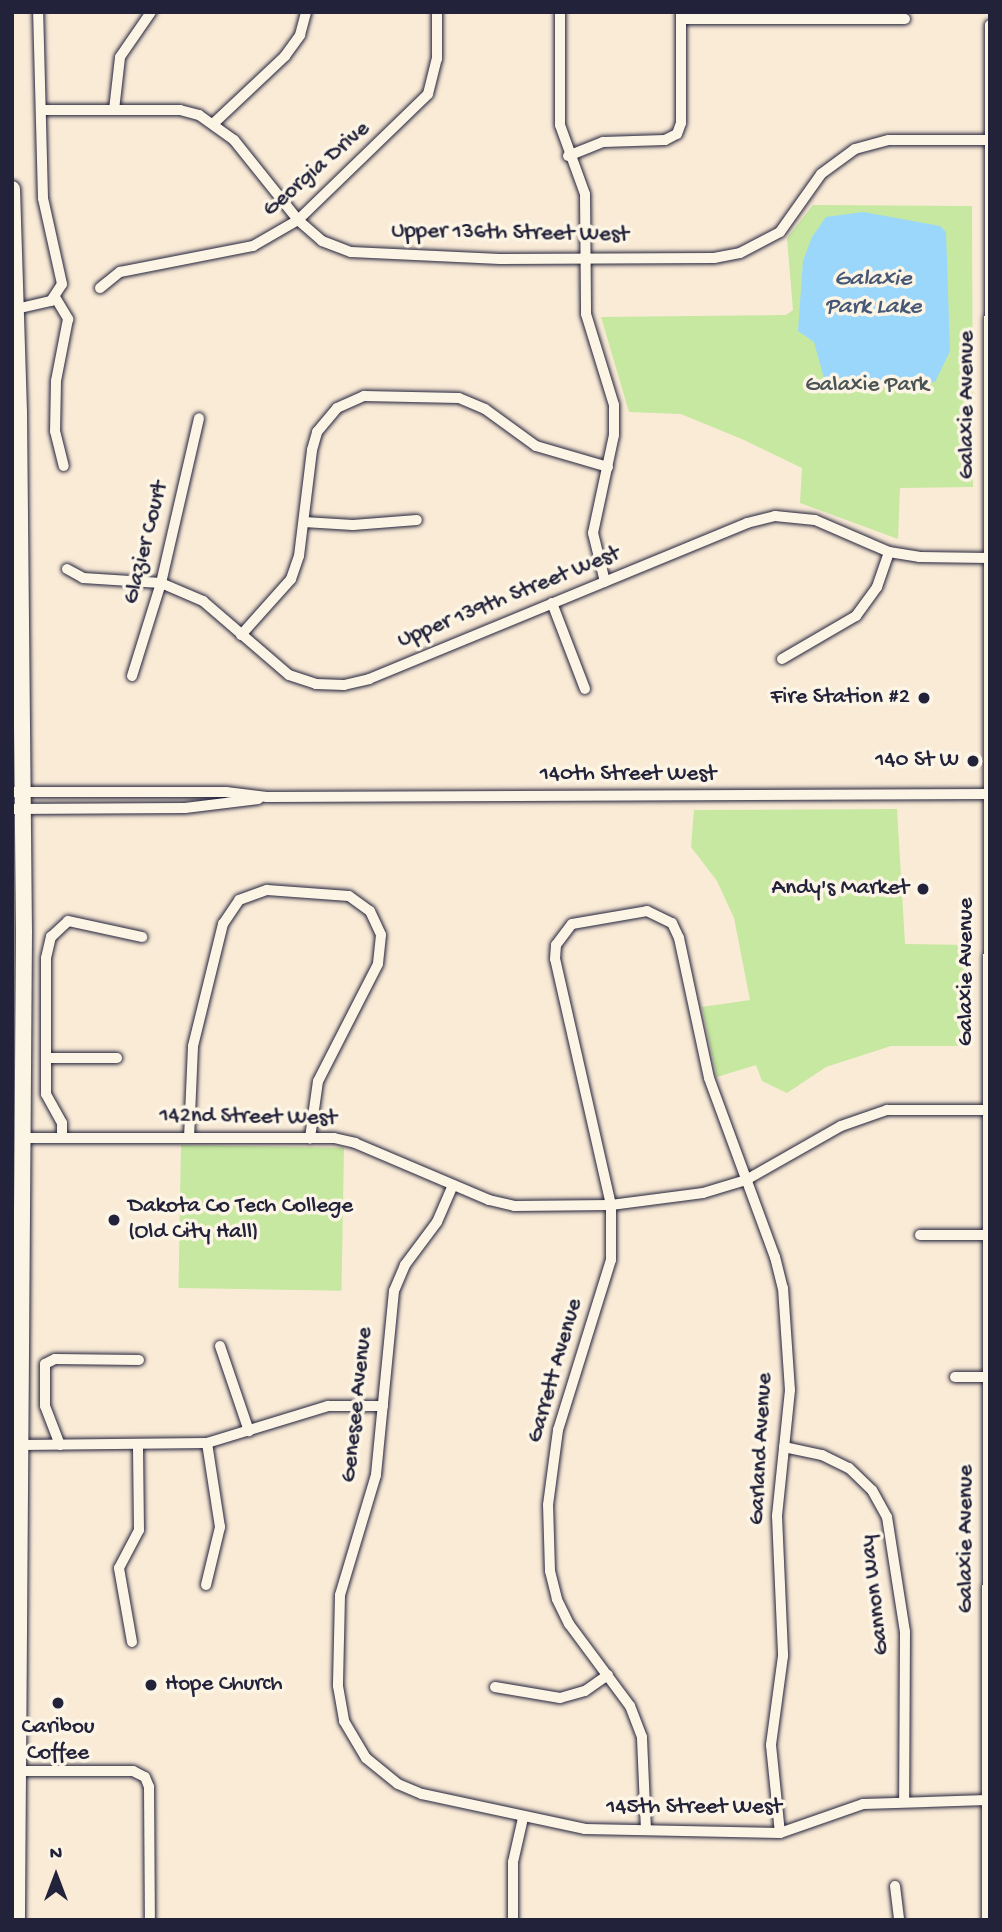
<!DOCTYPE html>
<style>
body{margin:0}
#map{position:relative;width:1002px;height:1932px;overflow:hidden;background:#faebd7;font-family:"Gochi Hand",sans-serif}
div>[style]{position:absolute}
[style*='--x']{left:calc(var(--x)*1px);top:calc(var(--y)*1px);width:calc(var(--w)*1px);rotate:calc(var(--a)*1deg)}
.green>*{inset:0;background:#c6e8a0;transform-origin:0 0}
.water>*{inset:0;background:#9ad7fb}
.roads{filter:drop-shadow(0 0 2px #22223b) drop-shadow(0 0 2px #22223b)}
.minor>*{height:10px;margin:-5px;padding:0 5px;transform-origin:5px;border-radius:5px;background:#fcf5e5}
.highway>*{height:16px;margin:-8px;padding:0 8px;transform-origin:8px;border-radius:8px;background:#fcf5e5}
.dots>*{width:19px;height:19px;translate:-50% -50%;box-sizing:border-box;border:4px solid #fcf5e5;border-radius:50%}
span{translate:-50% -50%;white-space:nowrap;text-align:center;line-height:1.15;-webkit-text-stroke:7px #fcf5e5;paint-order:stroke}
.street-label{font-size:23px;color:#22223b}
.park-label{font-size:23px;color:#4b5454}
.poi-label{font-size:23px;color:#22223b}
.right{translate:-100% -50%;text-align:right}
.left{translate:0 -50%;text-align:left}
.water-label{font-size:24px;color:#465875;font-style:italic}
.frame{position:absolute;inset:0;border:14px solid #22223b;pointer-events:none}
.north{position:absolute;left:21px;top:1841px;width:70px;height:70px;-webkit-text-stroke:5px #fcf5e5;paint-order:stroke;rotate:0deg;font-size:19px;font-weight:700;line-height:28px;text-align:center;color:#22223b}
.north::after{content:'';display:block;margin:auto;width:24px;height:32px;background:#22223b;clip-path:polygon(50% 0,100% 100%,50% 72%,0 100%)}
</style>
<div id="map">
<div class="green">
<i style="clip-path:polygon(813px 205px,972px 206px,973px 487px,900px 488px,898px 539px,800px 503px,802px 468px,744px 440px,681px 414px,629px 412px,601px 317px,786px 315px,793px 310px,787px 238px)"></i>
<i style="clip-path:polygon(897px 809px,905px 944px,970px 945px,971px 1046px,891px 1046px,826px 1067px,787px 1093px,762px 1081px,756px 1065px,717px 1077px,702px 1007px,750px 1000px,734px 918px,717px 881px,691px 847px,694px 810px)"></i>
<i style="left:181px;top:1145px;width:163px;height:143px;rotate:1deg"></i>
</div>
<div class="water">
<i style="clip-path:polygon(863px 212px,940px 226px,946px 232px,950px 351px,935px 382px,860px 389px,826px 385px,814px 342px,798px 331px,803px 261px,812px 237px,826px 217px)"></i>
</div>
<div class="roads">
<div class="minor">
<i style="--x:560;--y:12;--w:113;--a:90"></i>
<i style="--x:560;--y:125;--w:73;--a:70.1"></i>
<i style="--x:585;--y:194;--w:120;--a:89.5"></i>
<i style="--x:586;--y:314;--w:95;--a:72.9"></i>
<i style="--x:614;--y:405;--w:30;--a:90"></i>
<i style="--x:614;--y:435;--w:100;--a:102.1"></i>
<i style="--x:593;--y:533;--w:50;--a:76.2"></i>
<i style="--x:681;--y:19;--w:224;--a:0"></i>
<i style="--x:41;--y:110;--w:139;--a:0"></i>
<i style="--x:180;--y:110;--w:20;--a:15"></i>
<i style="--x:199;--y:115;--w:43;--a:35.5"></i>
<i style="--x:234;--y:140;--w:102;--a:51.3"></i>
<i style="--x:298;--y:220;--w:32;--a:41"></i>
<i style="--x:322;--y:241;--w:31;--a:21"></i>
<i style="--x:351;--y:252;--w:149;--a:2.7"></i>
<i style="--x:500;--y:259;--w:214;--a:-0.3"></i>
<i style="--x:714;--y:258;--w:26;--a:-11"></i>
<i style="--x:740;--y:253;--w:45;--a:-27.7"></i>
<i style="--x:780;--y:232;--w:71;--a:-54.7"></i>
<i style="--x:821;--y:174;--w:42;--a:-36.3"></i>
<i style="--x:855;--y:149;--w:35;--a:-15"></i>
<i style="--x:889;--y:140;--w:101;--a:0"></i>
<i style="--x:114;--y:110;--w:53;--a:-83.5"></i>
<i style="--x:120;--y:57;--w:55;--a:-55.4"></i>
<i style="--x:214;--y:123;--w:98;--a:-43.3"></i>
<i style="--x:285;--y:56;--w:26;--a:-54"></i>
<i style="--x:300;--y:35;--w:24;--a:-75"></i>
<i style="--x:568;--y:156;--w:38;--a:-22"></i>
<i style="--x:603;--y:142;--w:62;--a:-1.8"></i>
<i style="--x:665;--y:140;--w:13;--a:-27"></i>
<i style="--x:677;--y:134;--w:12;--a:-70"></i>
<i style="--x:681;--y:123;--w:111;--a:-90"></i>
<i style="--x:100;--y:288;--w:26;--a:-39"></i>
<i style="--x:120;--y:272;--w:136;--a:-11.1"></i>
<i style="--x:253;--y:246;--w:52;--a:-30"></i>
<i style="--x:298;--y:220;--w:181;--a:-44.1"></i>
<i style="--x:428;--y:94;--w:36;--a:-76"></i>
<i style="--x:437;--y:59;--w:47;--a:-90"></i>
<i style="--x:55;--y:297;--w:26;--a:59"></i>
<i style="--x:68;--y:319;--w:63;--a:101"></i>
<i style="--x:56;--y:381;--w:50;--a:91.1"></i>
<i style="--x:55;--y:431;--w:36;--a:76"></i>
<i style="--x:16;--y:309;--w:36;--a:-13"></i>
<i style="--x:51;--y:301;--w:20;--a:-57"></i>
<i style="--x:62;--y:284;--w:88;--a:-102.5"></i>
<i style="--x:43;--y:198;--w:186;--a:-91.5"></i>
<i style="--x:304;--y:522;--w:49;--a:3.5"></i>
<i style="--x:353;--y:525;--w:64;--a:-4.5"></i>
<i style="--x:67;--y:569;--w:18;--a:29"></i>
<i style="--x:83;--y:578;--w:78;--a:3.7"></i>
<i style="--x:161;--y:583;--w:46;--a:23.2"></i>
<i style="--x:203;--y:601;--w:113;--a:40.7"></i>
<i style="--x:289;--y:675;--w:28;--a:18"></i>
<i style="--x:316;--y:684;--w:28;--a:2"></i>
<i style="--x:344;--y:685;--w:26;--a:-13"></i>
<i style="--x:369;--y:679;--w:409;--a:-22.4"></i>
<i style="--x:747;--y:523;--w:29;--a:-14"></i>
<i style="--x:775;--y:516;--w:40;--a:5.7"></i>
<i style="--x:815;--y:520;--w:81;--a:23.4"></i>
<i style="--x:889;--y:552;--w:30;--a:9"></i>
<i style="--x:919;--y:557;--w:70;--a:0.8"></i>
<i style="--x:552;--y:603;--w:92;--a:69"></i>
<i style="--x:241;--y:635;--w:75;--a:-48.2"></i>
<i style="--x:291;--y:579;--w:24;--a:-71"></i>
<i style="--x:299;--y:556;--w:107;--a:-83"></i>
<i style="--x:312;--y:450;--w:19;--a:-74"></i>
<i style="--x:317;--y:432;--w:31;--a:-50"></i>
<i style="--x:337;--y:408;--w:30;--a:-24"></i>
<i style="--x:364;--y:396;--w:95;--a:1.2"></i>
<i style="--x:459;--y:398;--w:28;--a:23"></i>
<i style="--x:485;--y:409;--w:63;--a:36"></i>
<i style="--x:536;--y:446;--w:75;--a:16.3"></i>
<i style="--x:782;--y:659;--w:86;--a:-30.2"></i>
<i style="--x:856;--y:616;--w:36;--a:-54"></i>
<i style="--x:877;--y:587;--w:37;--a:-71"></i>
<i style="--x:132;--y:676;--w:97;--a:-72.7"></i>
<i style="--x:161;--y:583;--w:169;--a:-77"></i>
<i style="--x:12;--y:792;--w:214;--a:0"></i>
<i style="--x:226;--y:792;--w:41;--a:7"></i>
<i style="--x:267;--y:797;--w:723;--a:-0.24"></i>
<i style="--x:12;--y:809;--w:173;--a:-0.3"></i>
<i style="--x:185;--y:808;--w:74;--a:-7"></i>
<i style="--x:47;--y:1058;--w:70;--a:0"></i>
<i style="--x:21;--y:1138;--w:313;--a:0"></i>
<i style="--x:334;--y:1138;--w:22;--a:13"></i>
<i style="--x:355;--y:1143;--w:146;--a:23"></i>
<i style="--x:489;--y:1200;--w:26;--a:13"></i>
<i style="--x:514;--y:1206;--w:97;--a:-0.6"></i>
<i style="--x:611;--y:1205;--w:93;--a:-7.4"></i>
<i style="--x:703;--y:1193;--w:45;--a:-16.8"></i>
<i style="--x:746;--y:1180;--w:109;--a:-29.6"></i>
<i style="--x:841;--y:1126;--w:49;--a:-19.2"></i>
<i style="--x:887;--y:1110;--w:101;--a:0"></i>
<i style="--x:62;--y:1138;--w:15;--a:-90"></i>
<i style="--x:62;--y:1123;--w:33;--a:-119"></i>
<i style="--x:46;--y:1094;--w:136;--a:-90"></i>
<i style="--x:46;--y:958;--w:22;--a:-77"></i>
<i style="--x:51;--y:937;--w:23;--a:-43"></i>
<i style="--x:68;--y:921;--w:76;--a:12.2"></i>
<i style="--x:189;--y:1138;--w:92;--a:-87.5"></i>
<i style="--x:193;--y:1046;--w:126;--a:-76.2"></i>
<i style="--x:223;--y:924;--w:29;--a:-56"></i>
<i style="--x:239;--y:900;--w:30;--a:-20"></i>
<i style="--x:267;--y:890;--w:82;--a:4.2"></i>
<i style="--x:349;--y:896;--w:26;--a:36"></i>
<i style="--x:370;--y:911;--w:26;--a:65"></i>
<i style="--x:381;--y:935;--w:29;--a:96"></i>
<i style="--x:378;--y:964;--w:131;--a:117.1"></i>
<i style="--x:318;--y:1081;--w:58;--a:98"></i>
<i style="--x:453;--y:1185;--w:40;--a:113.4"></i>
<i style="--x:437;--y:1222;--w:54;--a:126.7"></i>
<i style="--x:405;--y:1265;--w:28;--a:113"></i>
<i style="--x:394;--y:1291;--w:185;--a:95.6"></i>
<i style="--x:376;--y:1475;--w:125;--a:106.7"></i>
<i style="--x:340;--y:1595;--w:91;--a:91.3"></i>
<i style="--x:338;--y:1686;--w:36;--a:80"></i>
<i style="--x:344;--y:1721;--w:43;--a:59.3"></i>
<i style="--x:366;--y:1758;--w:41;--a:39.1"></i>
<i style="--x:398;--y:1784;--w:26;--a:23"></i>
<i style="--x:422;--y:1794;--w:167;--a:12.1"></i>
<i style="--x:585;--y:1829;--w:195;--a:1.2"></i>
<i style="--x:780;--y:1833;--w:88;--a:-19.3"></i>
<i style="--x:863;--y:1804;--w:124;--a:-1.8"></i>
<i style="--x:920;--y:1235;--w:68;--a:0"></i>
<i style="--x:220;--y:1346;--w:90;--a:71.2"></i>
<i style="--x:955;--y:1377;--w:33;--a:0"></i>
<i style="--x:21;--y:1445;--w:186;--a:-0.6"></i>
<i style="--x:207;--y:1443;--w:127;--a:-17"></i>
<i style="--x:328;--y:1406;--w:55;--a:0"></i>
<i style="--x:60;--y:1445;--w:42;--a:-111"></i>
<i style="--x:45;--y:1406;--w:42;--a:-90"></i>
<i style="--x:45;--y:1364;--w:11;--a:-27"></i>
<i style="--x:55;--y:1359;--w:84;--a:0.7"></i>
<i style="--x:784;--y:1447;--w:39;--a:12"></i>
<i style="--x:822;--y:1455;--w:30;--a:26"></i>
<i style="--x:849;--y:1468;--w:32;--a:44"></i>
<i style="--x:872;--y:1490;--w:31;--a:61"></i>
<i style="--x:887;--y:1517;--w:116;--a:81.1"></i>
<i style="--x:905;--y:1632;--w:168;--a:90.3"></i>
<i style="--x:206;--y:1585;--w:60;--a:-76.4"></i>
<i style="--x:220;--y:1527;--w:85;--a:-98.8"></i>
<i style="--x:132;--y:1642;--w:75;--a:-100"></i>
<i style="--x:119;--y:1568;--w:43;--a:-62.2"></i>
<i style="--x:139;--y:1530;--w:84;--a:-90.7"></i>
<i style="--x:495;--y:1687;--w:66;--a:9.6"></i>
<i style="--x:560;--y:1698;--w:26;--a:-16"></i>
<i style="--x:585;--y:1691;--w:28;--a:-35"></i>
<i style="--x:13;--y:1771;--w:120;--a:0"></i>
<i style="--x:133;--y:1771;--w:13;--a:27"></i>
<i style="--x:145;--y:1777;--w:11;--a:68"></i>
<i style="--x:149;--y:1787;--w:133;--a:89.6"></i>
<i style="--x:646;--y:1830;--w:93;--a:-92.5"></i>
<i style="--x:642;--y:1737;--w:33;--a:-111"></i>
<i style="--x:630;--y:1706;--w:102;--a:-126.6"></i>
<i style="--x:569;--y:1624;--w:28;--a:-116"></i>
<i style="--x:557;--y:1599;--w:29;--a:-104"></i>
<i style="--x:550;--y:1571;--w:66;--a:-91.7"></i>
<i style="--x:548;--y:1505;--w:76;--a:-82.4"></i>
<i style="--x:558;--y:1430;--w:178;--a:-72.7"></i>
<i style="--x:611;--y:1260;--w:55;--a:-90"></i>
<i style="--x:611;--y:1205;--w:252;--a:-102.8"></i>
<i style="--x:555;--y:959;--w:14;--a:-86"></i>
<i style="--x:556;--y:945;--w:26;--a:-53"></i>
<i style="--x:572;--y:924;--w:76;--a:-9.8"></i>
<i style="--x:647;--y:911;--w:28;--a:26"></i>
<i style="--x:672;--y:923;--w:17;--a:65"></i>
<i style="--x:679;--y:938;--w:143;--a:77.9"></i>
<i style="--x:709;--y:1078;--w:191;--a:69.8"></i>
<i style="--x:775;--y:1257;--w:32;--a:76"></i>
<i style="--x:783;--y:1288;--w:102;--a:86.1"></i>
<i style="--x:790;--y:1390;--w:127;--a:95.9"></i>
<i style="--x:777;--y:1516;--w:140;--a:87.5"></i>
<i style="--x:783;--y:1656;--w:90;--a:97.7"></i>
<i style="--x:771;--y:1745;--w:88;--a:84.2"></i>
<i style="--x:895;--y:1886;--w:34;--a:83"></i>
<i style="--x:513;--y:1920;--w:58;--a:-90"></i>
<i style="--x:513;--y:1862;--w:45;--a:-77.2"></i>
<i style="--x:987;--y:1920;--w:1895;--a:-89.91"></i>
</div>
<div class="highway">
<i style="--x:12;--y:189;--w:224;--a:88.2"></i>
<i style="--x:19;--y:413;--w:519;--a:89.45"></i>
<i style="--x:24;--y:932;--w:988;--a:90.41"></i>
</div>
</div>
<div class="dots">
<i style="left:924px;top:698px;background:#22223b"></i>
<i style="left:973px;top:761px;background:#22223b"></i>
<i style="left:923px;top:889px;background:#22223b"></i>
<i style="left:114px;top:1220px;background:#22223b"></i>
<i style="left:151px;top:1685px;background:#22223b"></i>
<i style="left:58px;top:1703px;background:#22223b"></i>
</div>
<div class="street-label">
<span style="left:317px;top:170px;rotate:-41deg">Georgia Drive</span>
<span style="left:510px;top:234px;rotate:1deg">Upper 136th Street West</span>
<span style="left:968px;top:405px;rotate:-90deg">Galaxie Avenue</span>
<span style="left:147px;top:543px;rotate:-76deg">Glazier Court</span>
<span style="left:509px;top:598px;rotate:-22deg">Upper 139th Street West</span>
<span style="left:628px;top:775px">140th Street West</span>
<span style="left:967px;top:972px;rotate:-90deg">Galaxie Avenue</span>
<span style="left:248px;top:1118px;rotate:1deg">142nd Street West</span>
<span style="left:556px;top:1371px;rotate:-74deg">Garrett Avenue</span>
<span style="left:358px;top:1405px;rotate:-84deg">Genesee Avenue</span>
<span style="left:762px;top:1449px;rotate:-87deg">Garland Avenue</span>
<span style="left:967px;top:1539px;rotate:-90deg">Galaxie Avenue</span>
<span style="left:876px;top:1595px;rotate:-97deg">Gannon Way</span>
<span style="left:694px;top:1808px">145th Street West</span>
</div>
<div class="park-label">
<span style="left:867px;top:386px">Galaxie Park</span>
</div>
<div class="poi-label">
<span class="right" style="left:910px;top:698px">Fire Station #2</span>
<span class="right" style="left:959px;top:761px">140 St W</span>
<span class="right" style="left:909px;top:889px">Andy's Market</span>
<span class="left" style="left:128px;top:1220px">Dakota Co Tech College<br>(Old City Hall)</span>
<span class="left" style="left:165px;top:1685px">Hope Church</span>
<span style="left:58px;top:1741px">Caribou<br>Coffee</span>
</div>
<div class="water-label">
<span style="left:873px;top:294px">Galaxie<br>Park Lake</span>
</div>
<div class="frame"></div>
<div class="north">N</div>
</div>
